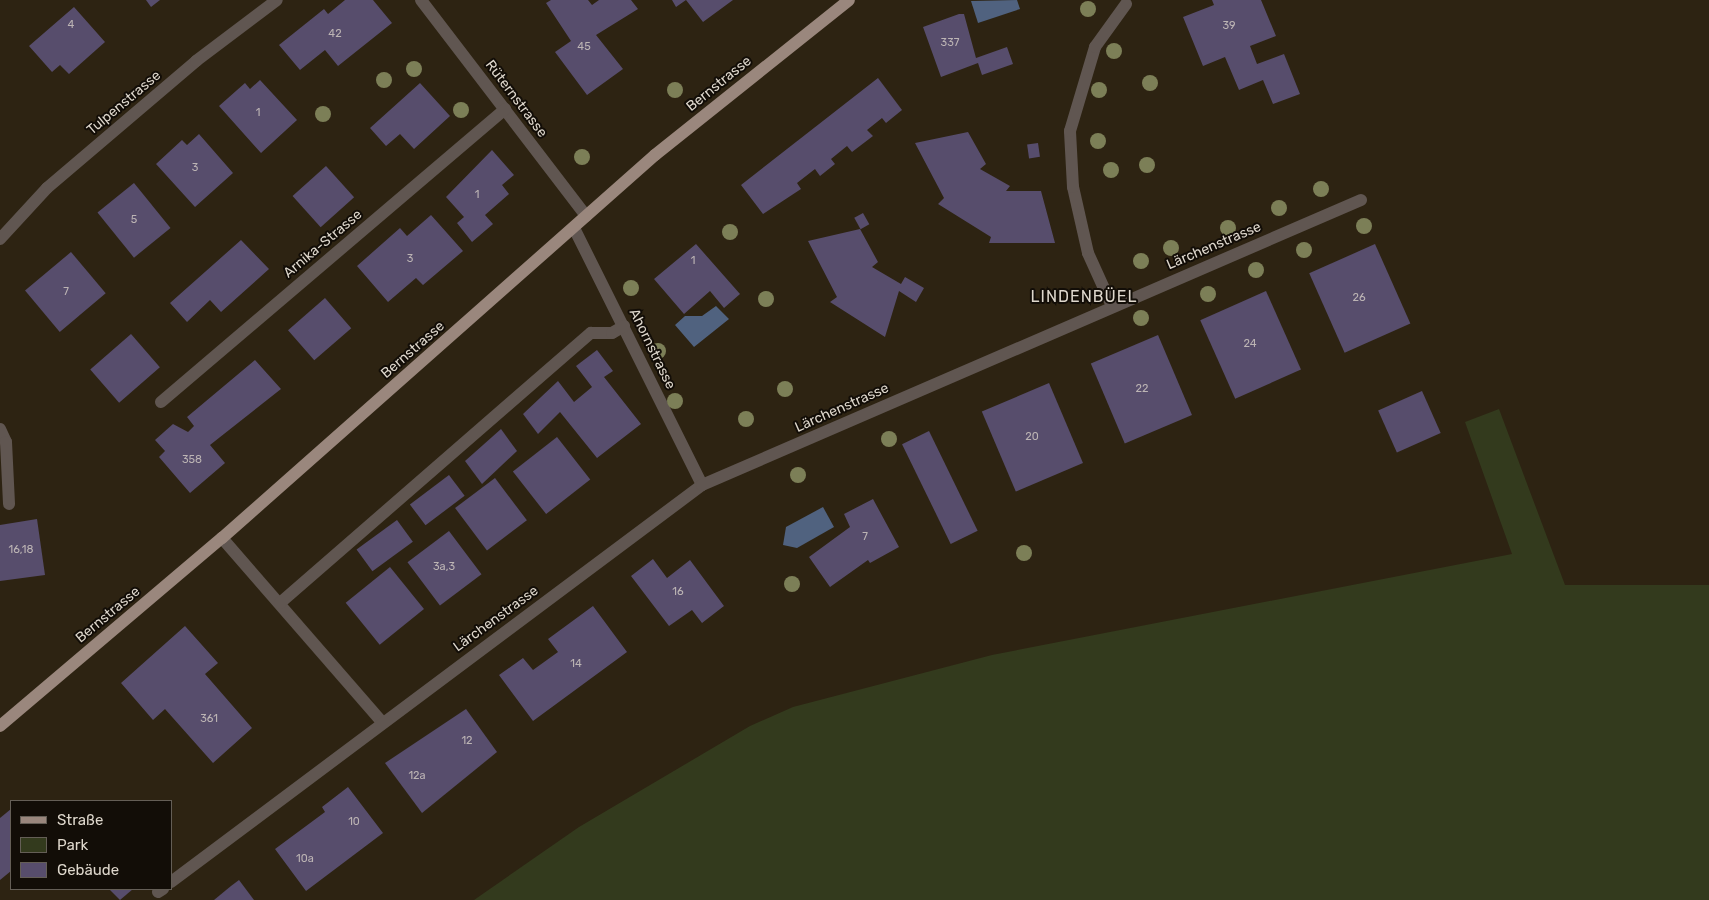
<!DOCTYPE html>
<meta charset="utf-8">
<style>
body{margin:0}
#map{position:relative;width:1709px;height:900px;overflow:hidden;background:#2d2312;font-family:Rubik,sans-serif}
div>[style]{position:absolute}
[style*='--x']{left:calc(var(--x)*1px);top:calc(var(--y)*1px);width:calc(var(--w)*1px);rotate:calc(var(--a)*1deg)}
.green>*{inset:0;background:#333a1d}
.water>*{inset:0;background:#50627f}
.building>*{inset:0;background:#574d6c;transform-origin:0 0}
.minor>*{height:12px;margin:-6px;padding:0 6px;transform-origin:6px;border-radius:6px;background:#605651}
.major>*{height:12px;margin:-6px;padding:0 6px;transform-origin:6px;border-radius:6px;background:#9a877d}
.trees>*{width:16px;height:16px;margin:-8px;border-radius:50%;background:#7c7f57}
span{translate:-50% -50%;white-space:nowrap;text-align:center;line-height:1.15;-webkit-text-stroke:4px #120d07;paint-order:stroke}
.number-label{font-size:11px;color:#bcb4b4}
.number-label span{-webkit-text-stroke-width:0}
.street-label{font-size:14px;color:#ded7cc}
.quarter-label{font-size:16px;color:#ded7cc;letter-spacing:1px}
.legend{position:absolute;left:10px;top:800px;width:162px;height:90px;box-sizing:border-box;background:#120d07;border:1px solid #645e56;margin:0;padding:6px 9px;list-style:none;font-size:15px;color:#ded7cc}
.legend li{display:flex;align-items:center;gap:10px;height:25px}
.legend b{width:25px;border:1px solid #645e56}
</style>
<div id="map">
<div class="green">
<i style="clip-path:polygon(1499px 409px,1565px 585px,1709px 585px,1709px 900px,474px 900px,579px 827px,750px 726px,793px 707px,992px 655px,1512px 554px,1465px 422px)"></i>
</div>
<div class="water">
<i style="clip-path:polygon(1017px 0,1020px 9px,978px 23px,971px 1px)"></i>
<i style="clip-path:polygon(716px 306px,729px 319px,694px 347px,675px 325px,685px 316px,702px 316px)"></i>
<i style="clip-path:polygon(823px 507px,834px 527px,797px 548px,783px 545px,786px 527px)"></i>
</div>
<div class="building">
<i style="clip-path:polygon(146px 0,160px 0,151px 7px)"></i>
<i style="clip-path:polygon(345px 0,373px 0,392px 23px,338px 66px,325px 50px,300px 70px,279px 45px,324px 9px,328px 14px)"></i>
<i style="clip-path:polygon(551px 0,588px 0,592px 5px,599px 0,631px 0,638px 9px,596px 35px,623px 69px,587px 95px,555px 52px,571px 41px,546px 3px)"></i>
<i style="clip-path:polygon(672px 0,733px 0,703px 22px,686px 0,676px 7px)"></i>
<i style="clip-path:polygon(1212px 0,1261px 0,1276px 36px,1250px 46px,1257px 64px,1284px 54px,1300px 94px,1273px 104px,1263px 80px,1239px 90px,1225px 57px,1203px 66px,1183px 17px,1214px 5px)"></i>
<i style="clip-path:polygon(74px 7px,105px 42px,69px 74px,60px 65px,52px 72px,29px 46px)"></i>
<i style="clip-path:polygon(959px 14px,964px 14px,976px 58px,1007px 47px,1013px 64px,982px 75px,978px 63px,941px 77px,923px 27px)"></i>
<i style="clip-path:polygon(878px 78px,902px 110px,886px 123px,882px 118px,867px 130px,873px 136px,852px 152px,847px 146px,831px 159px,835px 164px,820px 176px,815px 169px,797px 183px,801px 189px,763px 214px,741px 185px)"></i>
<i style="clip-path:polygon(260px 80px,297px 120px,261px 153px,219px 106px,245px 83px,250px 89px)"></i>
<i style="clip-path:polygon(420px 83px,450px 116px,414px 149px,400px 134px,386px 146px,370px 128px)"></i>
<i style="clip-path:polygon(968px 132px,986px 164px,980px 169px,1010px 186px,1006px 191px,1041px 191px,1055px 243px,989px 243px,991px 237px,938px 204px,944px 198px,915px 143px)"></i>
<i style="clip-path:polygon(199px 134px,233px 173px,195px 207px,156px 164px,182px 140px,187px 145px)"></i>
<i style="left:1038px;top:143px;width:14px;height:11px;rotate:82deg"></i>
<i style="clip-path:polygon(492px 150px,514px 175px,502px 185px,509px 194px,485px 215px,493px 224px,472px 242px,457px 223px,464px 217px,446px 197px)"></i>
<i style="left:326px;top:166px;width:42px;height:45px;rotate:48deg"></i>
<i style="left:134px;top:183px;width:58px;height:47px;rotate:51deg"></i>
<i style="left:863px;top:213px;width:13px;height:10px;rotate:61deg"></i>
<i style="clip-path:polygon(431px 215px,463px 251px,423px 285px,416px 278px,388px 302px,357px 266px,400px 228px,407px 236px)"></i>
<i style="clip-path:polygon(860px 229px,878px 262px,872px 267px,901px 284px,905px 277px,924px 288px,916px 302px,899px 291px,885px 337px,830px 302px,837px 297px,808px 241px)"></i>
<i style="clip-path:polygon(241px 240px,269px 269px,221px 312px,210px 300px,187px 322px,170px 303px)"></i>
<i style="clip-path:polygon(696px 244px,740px 294px,724px 308px,710px 291px,684px 314px,654px 279px)"></i>
<i style="left:1375px;top:244px;width:87px;height:72px;rotate:66deg"></i>
<i style="left:71px;top:252px;width:54px;height:60px;rotate:50deg"></i>
<i style="left:1266px;top:291px;width:86px;height:72px;rotate:66deg"></i>
<i style="left:325px;top:298px;width:40px;height:49px;rotate:49deg"></i>
<i style="left:131px;top:334px;width:44px;height:54px;rotate:49deg"></i>
<i style="left:1158px;top:335px;width:87px;height:73px;rotate:67deg"></i>
<i style="clip-path:polygon(597px 350px,613px 371px,604px 377px,641px 424px,597px 458px,560px 412px,538px 434px,523px 414px,558px 381px,574px 402px,592px 387px,576px 366px)"></i>
<i style="clip-path:polygon(255px 360px,281px 389px,210px 445px,225px 463px,190px 493px,159px 457px,165px 451px,155px 440px,173px 424px,188px 432px,194px 426px,187px 417px)"></i>
<i style="left:1049px;top:383px;width:87px;height:73px;rotate:67deg"></i>
<i style="left:1422px;top:391px;width:46px;height:48px;rotate:66deg"></i>
<i style="clip-path:polygon(501px 429px,517px 451px,482px 484px,465px 461px)"></i>
<i style="left:929px;top:431px;width:111px;height:30px;rotate:64deg"></i>
<i style="left:557px;top:437px;width:54px;height:56px;rotate:52deg"></i>
<i style="left:449px;top:475px;width:26px;height:49px;rotate:53deg"></i>
<i style="left:495px;top:478px;width:53px;height:50px;rotate:53deg"></i>
<i style="clip-path:polygon(873px 499px,899px 547px,870px 563px,868px 560px,830px 587px,809px 557px,850px 527px,844px 514px)"></i>
<i style="clip-path:polygon(37px 519px,45px 575px,0 581px,0 525px)"></i>
<i style="left:397px;top:520px;width:27px;height:50px;rotate:54deg"></i>
<i style="left:449px;top:531px;width:54px;height:52px;rotate:53deg"></i>
<i style="clip-path:polygon(653px 559px,667px 578px,690px 560px,724px 606px,702px 623px,692px 610px,669px 626px,631px 576px)"></i>
<i style="left:390px;top:567px;width:54px;height:57px;rotate:51deg"></i>
<i style="clip-path:polygon(593px 606px,627px 652px,533px 721px,499px 675px,523px 658px,533px 670px,558px 652px,548px 639px)"></i>
<i style="clip-path:polygon(185px 626px,218px 663px,205px 674px,252px 728px,213px 763px,165px 709px,153px 720px,121px 683px)"></i>
<i style="clip-path:polygon(466px 709px,497px 752px,422px 813px,385px 763px)"></i>
<i style="clip-path:polygon(348px 787px,383px 833px,306px 891px,275px 849px,325px 812px,322px 807px)"></i>
<i style="clip-path:polygon(11px 809px,11px 871px,0 880px,0 818px)"></i>
<i style="clip-path:polygon(239px 880px,254px 900px,214px 900px,231px 886px)"></i>
<i style="clip-path:polygon(109px 889px,133px 889px,120px 900px)"></i>
</div>
<div class="minor">
<i style="--x:421;--y:0;--w:272;--a:52.6"></i>
<i style="--x:574;--y:228;--w:287;--a:63.5"></i>
<i style="--x:0;--y:239;--w:69;--a:-47.3"></i>
<i style="--x:47;--y:188;--w:196;--a:-40.4"></i>
<i style="--x:196;--y:61;--w:101;--a:-37"></i>
<i style="--x:1112;--y:306;--w:58;--a:-114.4"></i>
<i style="--x:1088;--y:253;--w:68;--a:-102.8"></i>
<i style="--x:1073;--y:187;--w:56;--a:-93.1"></i>
<i style="--x:1070;--y:131;--w:88;--a:-73.4"></i>
<i style="--x:1095;--y:47;--w:53;--a:-54.2"></i>
<i style="--x:161;--y:402;--w:452;--a:-40.4"></i>
<i style="--x:0;--y:429;--w:14;--a:65"></i>
<i style="--x:6;--y:442;--w:62;--a:87.2"></i>
<i style="--x:222;--y:538;--w:242;--a:49"></i>
<i style="--x:280;--y:603;--w:412;--a:-41"></i>
<i style="--x:591;--y:333;--w:21;--a:0"></i>
<i style="--x:612;--y:333;--w:14;--a:-30"></i>
<i style="--x:171;--y:882;--w:663;--a:-36.78"></i>
<i style="--x:702;--y:485;--w:718;--a:-23.39"></i>
<i style="--x:158;--y:892;--w:6;--a:-31"></i>
</div>
<div class="major">
<i style="--x:0;--y:726;--w:291;--a:-40.3"></i>
<i style="--x:222;--y:538;--w:578;--a:-41.49"></i>
<i style="--x:655;--y:155;--w:248;--a:-38.6"></i>
</div>
<div class="trees">
<i style="left:1088px;top:9px"></i>
<i style="left:1114px;top:51px"></i>
<i style="left:414px;top:69px"></i>
<i style="left:384px;top:80px"></i>
<i style="left:1150px;top:83px"></i>
<i style="left:675px;top:90px"></i>
<i style="left:1099px;top:90px"></i>
<i style="left:461px;top:110px"></i>
<i style="left:323px;top:114px"></i>
<i style="left:1098px;top:141px"></i>
<i style="left:582px;top:157px"></i>
<i style="left:1147px;top:165px"></i>
<i style="left:1111px;top:170px"></i>
<i style="left:1321px;top:189px"></i>
<i style="left:1279px;top:208px"></i>
<i style="left:1364px;top:226px"></i>
<i style="left:1228px;top:228px"></i>
<i style="left:730px;top:232px"></i>
<i style="left:1171px;top:248px"></i>
<i style="left:1304px;top:250px"></i>
<i style="left:1141px;top:261px"></i>
<i style="left:1256px;top:270px"></i>
<i style="left:631px;top:288px"></i>
<i style="left:1208px;top:294px"></i>
<i style="left:766px;top:299px"></i>
<i style="left:1141px;top:318px"></i>
<i style="left:658px;top:351px"></i>
<i style="left:785px;top:389px"></i>
<i style="left:675px;top:401px"></i>
<i style="left:746px;top:419px"></i>
<i style="left:889px;top:439px"></i>
<i style="left:798px;top:475px"></i>
<i style="left:1024px;top:553px"></i>
<i style="left:792px;top:584px"></i>
</div>
<div class="number-label">
<span style="left:71px;top:25px">4</span>
<span style="left:1229px;top:26px">39</span>
<span style="left:335px;top:34px">42</span>
<span style="left:950px;top:43px">337</span>
<span style="left:584px;top:47px">45</span>
<span style="left:258px;top:113px">1</span>
<span style="left:195px;top:168px">3</span>
<span style="left:477px;top:195px">1</span>
<span style="left:134px;top:220px">5</span>
<span style="left:410px;top:259px">3</span>
<span style="left:693px;top:261px">1</span>
<span style="left:66px;top:292px">7</span>
<span style="left:1359px;top:298px">26</span>
<span style="left:1250px;top:344px">24</span>
<span style="left:1142px;top:389px">22</span>
<span style="left:1032px;top:437px">20</span>
<span style="left:192px;top:460px">358</span>
<span style="left:865px;top:537px">7</span>
<span style="left:21px;top:550px">16,18</span>
<span style="left:444px;top:567px">3a,3</span>
<span style="left:678px;top:592px">16</span>
<span style="left:576px;top:664px">14</span>
<span style="left:209px;top:719px">361</span>
<span style="left:467px;top:741px">12</span>
<span style="left:417px;top:776px">12a</span>
<span style="left:354px;top:822px">10</span>
<span style="left:305px;top:859px">10a</span>
</div>
<div class="street-label">
<span style="left:719px;top:84px;rotate:-39deg">Bernstrasse</span>
<span style="left:516px;top:99px;rotate:53deg">Rüternstrasse</span>
<span style="left:124px;top:103px;rotate:-40deg">Tulpenstrasse</span>
<span style="left:323px;top:244px;rotate:-40deg">Arnika-Strasse</span>
<span style="left:1214px;top:246px;rotate:-23deg">Lärchenstrasse</span>
<span style="left:652px;top:349px;rotate:64deg">Ahornstrasse</span>
<span style="left:413px;top:350px;rotate:-41deg">Bernstrasse</span>
<span style="left:842px;top:408px;rotate:-24deg">Lärchenstrasse</span>
<span style="left:108px;top:615px;rotate:-40deg">Bernstrasse</span>
<span style="left:496px;top:619px;rotate:-36deg">Lärchenstrasse</span>
</div>
<div class="quarter-label">
<span style="left:1084px;top:297px">LINDENBÜEL</span>
</div>
<ul class="legend">
<li><b style="height:6px;background:#9a877d"></b>Straße</li>
<li><b style="height:14px;background:#333a1d"></b>Park</li>
<li><b style="height:14px;background:#574d6c"></b>Gebäude</li>
</ul>
</div>
